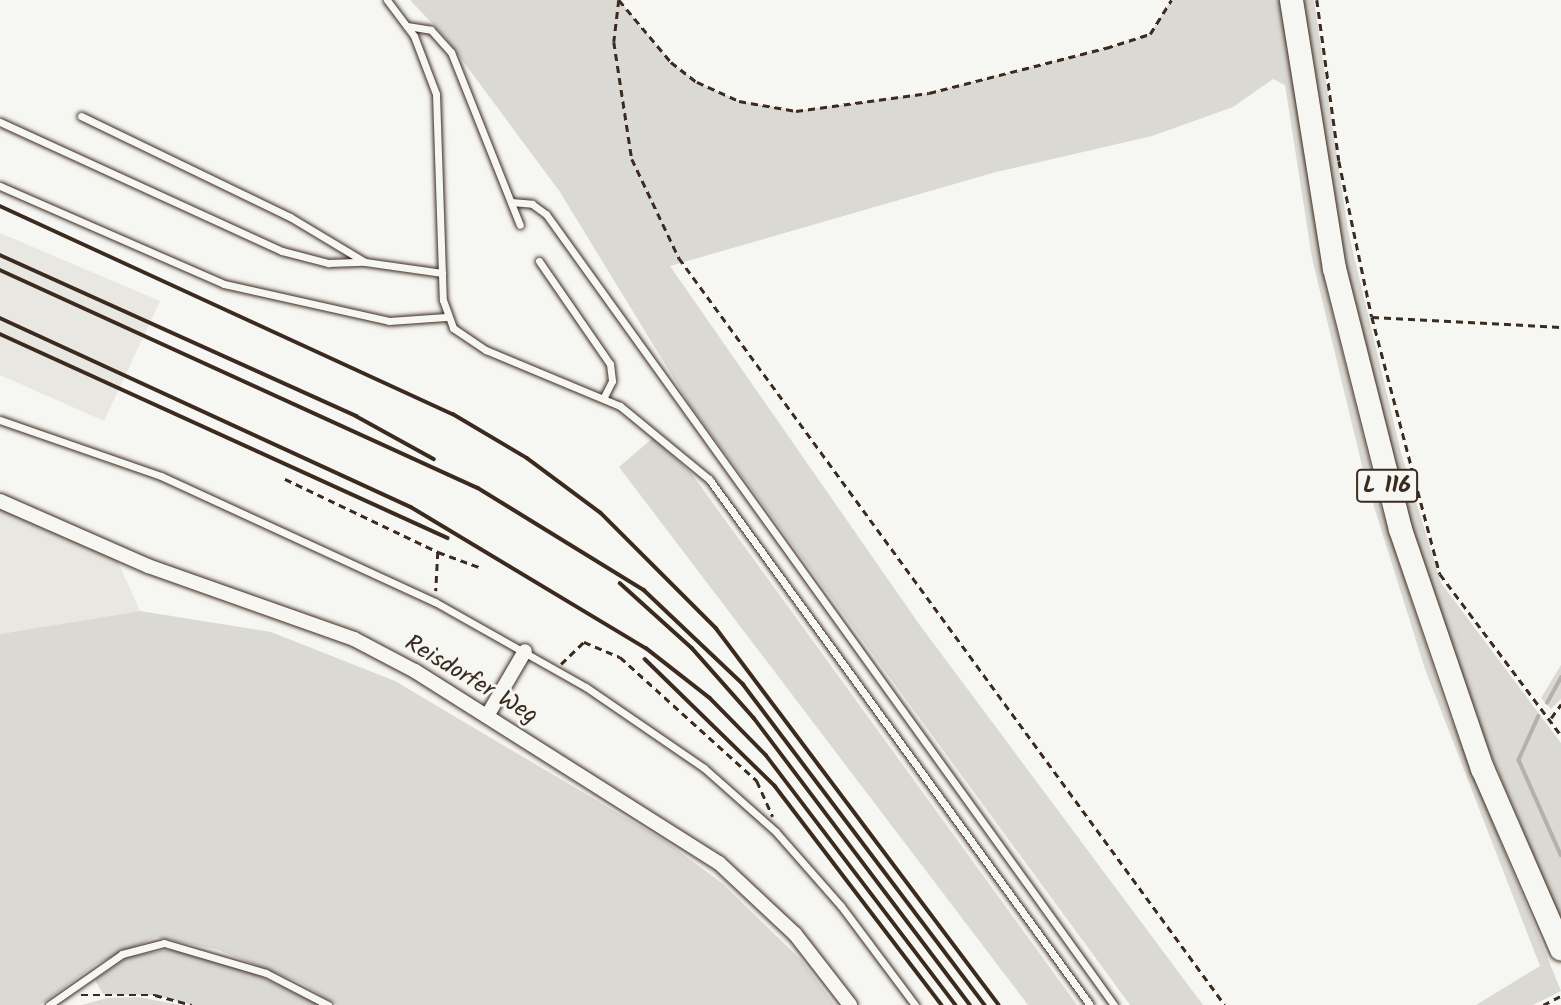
<!DOCTYPE html>
<style>
body{margin:0}
#map{position:relative;width:1561px;height:1005px;overflow:hidden;background:#f6f6f2;font-family:Kalam,sans-serif}
div>[style]{position:absolute}
[style*='--x']{left:calc(var(--x)*1px);top:calc(var(--y)*1px);width:calc(var(--w)*1px);rotate:calc(var(--a)*1deg)}
.built>*{inset:0;background:#e8e7e2}
.green>*{inset:0;background:#dad9d3}
.stream>*{height:3.5px;margin:-1.75px;padding:0 1.75px;transform-origin:1.75px;border-radius:1.75px;background:#b6b0a9}
.path>*{height:2.5px;margin-top:-1.25px;transform-origin:0;background:repeating-linear-gradient(90deg,#3b2a1e 0 7px,transparent 0 12px)}
.roads{filter:drop-shadow(0 0 2px #3b2a1e) drop-shadow(0 0 2px #3b2a1e)}
.service>*{height:7px;margin:-3.5px;padding:0 3.5px;transform-origin:3.5px;border-radius:3.5px;background:#f6f6f2}
.minor>*{height:14px;margin:-7px;padding:0 7px;transform-origin:7px;border-radius:7px;background:#f6f6f2}
.primary>*{height:23px;margin:-11.5px;padding:0 11.5px;transform-origin:11.5px;border-radius:11.5px;background:#f6f6f2}
.rail>*{height:3.5px;margin:-1.75px;padding:0 1.75px;transform-origin:1.75px;border-radius:1.75px;background:#3b2a1e}
span{translate:-50% -50%;white-space:nowrap;text-align:center;line-height:1.15;-webkit-text-stroke:6px #f6f6f2;paint-order:stroke}
.shield-label span{padding:2px 5px;background:#f6f6f2;border:2px solid;border-radius:5px;-webkit-text-stroke-width:0}
.shield-label{font-size:23px;color:#3b2a1e;font-weight:700}
.street-label{font-size:24px;color:#3b2a1e}
</style>
<div id="map">
<div class="built">
<i style="clip-path:polygon(0 233px,160px 301px,104px 421px,0 375px)"></i>
<i style="clip-path:polygon(0 501px,114px 553px,140px 611px,0 634px)"></i>
</div>
<div class="green">
<i style="clip-path:polygon(410px 0,619px 0,671px 62px,697px 82px,739px 101px,796px 111px,929px 93px,1107px 48px,1150px 34px,1171px 0,1280px 0,1325px 284px,1381px 508px,1447px 710px,1561px 991px,1533px 1005px,1476px 1005px,1540px 966px,1425px 669px,1365px 478px,1312px 258px,1285px 85px,1273px 79px,1233px 107px,1152px 136px,996px 172px,670px 266px,919px 624px,1203px 1005px,1130px 1005px,690px 405px,560px 192px,445px 37px)"></i>
<i style="clip-path:polygon(1302px 0,1314px 0,1348px 231px,1401px 453px,1441px 583px,1561px 743px,1561px 921px,1478px 724px,1422px 567px,1357px 322px,1330px 195px)"></i>
<i style="clip-path:polygon(653px 438px,691px 473px,1077px 1005px,1028px 1005px,619px 467px)"></i>
<i style="clip-path:polygon(140px 611px,271px 632px,395px 681px,665px 841px,723px 884px,802px 961px,835px 1005px,337px 1005px,301px 983px,218px 950px,156px 937px,96px 964px,40px 1005px,0 1005px,0 634px)"></i>
<i style="clip-path:polygon(1561px 665px,1561px 699px,1551px 709px,1541px 698px)"></i>
<i style="clip-path:polygon(172px 949px,251px 972px,320px 1005px,192px 1005px,155px 995px,103px 994px,95px 980px,128px 957px)"></i>
<i style="clip-path:polygon(138px 997px,180px 1005px,82px 1005px,107px 998px)"></i>
</div>
<div class="stream">
<i style="--x:1547;--y:703;--w:29;--a:-61"></i>
<i style="--x:1539;--y:716;--w:48;--a:114.4"></i>
<i style="--x:1519;--y:760;--w:104;--a:66.1"></i>
</div>
<div class="path">
<i style="--x:619;--y:0;--w:42;--a:96.8"></i>
<i style="--x:614;--y:42;--w:118;--a:81.3"></i>
<i style="--x:632;--y:159;--w:110;--a:64.6"></i>
<i style="--x:679;--y:258;--w:925;--a:53.84"></i>
<i style="--x:619;--y:0;--w:81;--a:50"></i>
<i style="--x:671;--y:62;--w:33;--a:38"></i>
<i style="--x:697;--y:82;--w:46;--a:24.3"></i>
<i style="--x:739;--y:101;--w:58;--a:10"></i>
<i style="--x:796;--y:111;--w:134;--a:-7.7"></i>
<i style="--x:929;--y:93;--w:183;--a:-14.3"></i>
<i style="--x:1106;--y:48;--w:46;--a:-17.7"></i>
<i style="--x:1150;--y:34;--w:40;--a:-58"></i>
<i style="--x:1317;--y:0;--w:162;--a:82.2"></i>
<i style="--x:1339;--y:161;--w:159;--a:78.1"></i>
<i style="--x:1372;--y:317;--w:189;--a:3"></i>
<i style="--x:1372;--y:317;--w:266;--a:75.2"></i>
<i style="--x:1440;--y:574;--w:201;--a:53.1"></i>
<i style="--x:285;--y:479;--w:170;--a:25.5"></i>
<i style="--x:438;--y:552;--w:39;--a:93"></i>
<i style="--x:438;--y:552;--w:44;--a:20.1"></i>
<i style="--x:561;--y:664;--w:32;--a:-44"></i>
<i style="--x:584;--y:642;--w:39;--a:23"></i>
<i style="--x:620;--y:657;--w:185;--a:42.1"></i>
<i style="--x:757;--y:781;--w:39;--a:66"></i>
<i style="--x:1551;--y:718;--w:17;--a:-54"></i>
<i style="--x:81;--y:995;--w:74;--a:0"></i>
<i style="--x:155;--y:995;--w:38;--a:15"></i>
<i style="--x:1543;--y:1005;--w:20;--a:-27"></i>
</div>
<div class="roads">
<div class="service">
<i style="--x:387;--y:0;--w:45;--a:53.1"></i>
<i style="--x:414;--y:36;--w:62;--a:69.2"></i>
<i style="--x:436;--y:94;--w:206;--a:88.1"></i>
<i style="--x:443;--y:300;--w:30;--a:70"></i>
<i style="--x:453;--y:328;--w:40;--a:34"></i>
<i style="--x:486;--y:350;--w:145;--a:22.7"></i>
<i style="--x:620;--y:406;--w:115;--a:39.4"></i>
<i style="--x:709;--y:479;--w:649;--a:54.08"></i>
<i style="--x:407;--y:26;--w:24;--a:9"></i>
<i style="--x:431;--y:30;--w:30;--a:48"></i>
<i style="--x:451;--y:52;--w:186;--a:68.3"></i>
<i style="--x:81;--y:116;--w:232;--a:25.8"></i>
<i style="--x:290;--y:217;--w:87;--a:31"></i>
<i style="--x:365;--y:262;--w:78;--a:8.1"></i>
<i style="--x:0;--y:122;--w:310;--a:24.6"></i>
<i style="--x:282;--y:251;--w:48;--a:14.6"></i>
<i style="--x:328;--y:263;--w:36;--a:-2"></i>
<i style="--x:0;--y:186;--w:244;--a:23.6"></i>
<i style="--x:224;--y:284;--w:169;--a:12.6"></i>
<i style="--x:389;--y:321;--w:57;--a:-4"></i>
<i style="--x:511;--y:202;--w:21;--a:5"></i>
<i style="--x:532;--y:204;--w:17;--a:36"></i>
<i style="--x:546;--y:214;--w:974;--a:54.32"></i>
<i style="--x:539;--y:261;--w:125;--a:55.4"></i>
<i style="--x:610;--y:364;--w:17;--a:83"></i>
<i style="--x:612;--y:381;--w:18;--a:117"></i>
<i style="--x:0;--y:420;--w:170;--a:19.2"></i>
<i style="--x:161;--y:476;--w:302;--a:24.7"></i>
<i style="--x:435;--y:602;--w:173;--a:29.4"></i>
<i style="--x:586;--y:687;--w:143;--a:34.5"></i>
<i style="--x:704;--y:768;--w:96;--a:41.6"></i>
<i style="--x:776;--y:832;--w:98;--a:48.7"></i>
<i style="--x:841;--y:906;--w:124;--a:53.2"></i>
<i style="--x:49;--y:1005;--w:89;--a:-34.9"></i>
<i style="--x:122;--y:954;--w:43;--a:-14.7"></i>
<i style="--x:164;--y:943;--w:106;--a:16.4"></i>
<i style="--x:266;--y:973;--w:70;--a:27.3"></i>
</div>
<div class="minor">
<i style="--x:0;--y:501;--w:162;--a:23.7"></i>
<i style="--x:148;--y:566;--w:219;--a:19.5"></i>
<i style="--x:354;--y:639;--w:69;--a:27.7"></i>
<i style="--x:415;--y:671;--w:360;--a:32.3"></i>
<i style="--x:719;--y:863;--w:104;--a:43.1"></i>
<i style="--x:795;--y:934;--w:90;--a:52.2"></i>
<i style="--x:487;--y:716;--w:75;--a:-59.7"></i>
</div>
<div class="primary">
<i style="--x:1291;--y:0;--w:271;--a:80.9"></i>
<i style="--x:1334;--y:268;--w:269;--a:75.8"></i>
<i style="--x:1400;--y:529;--w:253;--a:71.1"></i>
<i style="--x:1482;--y:768;--w:197;--a:66.4"></i>
</div>
</div>
<div class="rail">
<i style="--x:0;--y:206;--w:498;--a:24.7"></i>
<i style="--x:453;--y:414;--w:86;--a:30.7"></i>
<i style="--x:527;--y:458;--w:92;--a:36.6"></i>
<i style="--x:601;--y:513;--w:163;--a:45"></i>
<i style="--x:716;--y:628;--w:471;--a:53.1"></i>
<i style="--x:0;--y:255;--w:391;--a:24.3"></i>
<i style="--x:356;--y:416;--w:89;--a:28.9"></i>
<i style="--x:0;--y:270;--w:525;--a:24.52"></i>
<i style="--x:478;--y:488;--w:195;--a:31.6"></i>
<i style="--x:644;--y:590;--w:137;--a:43.5"></i>
<i style="--x:743;--y:684;--w:402;--a:53"></i>
<i style="--x:0;--y:318;--w:452;--a:24.7"></i>
<i style="--x:411;--y:507;--w:274;--a:31"></i>
<i style="--x:646;--y:648;--w:81;--a:38"></i>
<i style="--x:710;--y:698;--w:80;--a:45.5"></i>
<i style="--x:766;--y:755;--w:314;--a:52.8"></i>
<i style="--x:0;--y:334;--w:492;--a:24.5"></i>
<i style="--x:620;--y:583;--w:97;--a:42.1"></i>
<i style="--x:692;--y:648;--w:94;--a:48.5"></i>
<i style="--x:754;--y:718;--w:359;--a:53"></i>
<i style="--x:645;--y:659;--w:182;--a:44.3"></i>
<i style="--x:775;--y:786;--w:275;--a:52.7"></i>
</div>
<div class="shield-label">
<span style="left:1387px;top:486px">L 116</span>
</div>
<div class="street-label">
<span style="left:471px;top:680px;rotate:31deg">Reisdorfer Weg</span>
</div>
</div>
